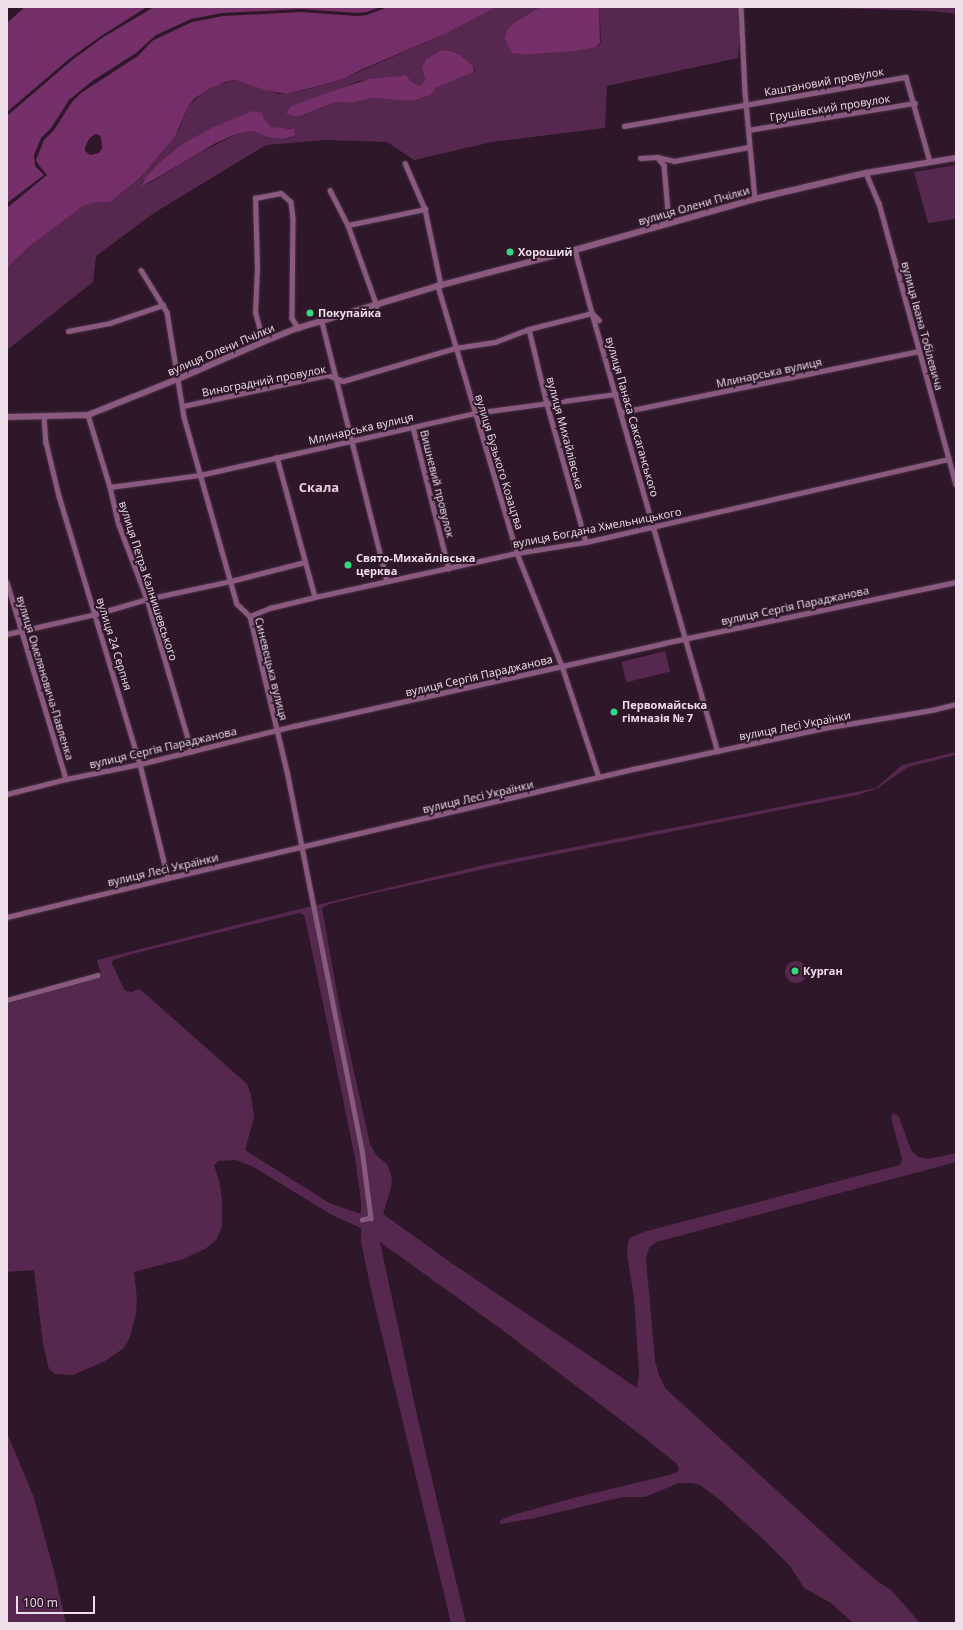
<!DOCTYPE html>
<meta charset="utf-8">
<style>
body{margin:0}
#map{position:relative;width:963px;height:1630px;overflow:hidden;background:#2e1729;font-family:"Open Sans",sans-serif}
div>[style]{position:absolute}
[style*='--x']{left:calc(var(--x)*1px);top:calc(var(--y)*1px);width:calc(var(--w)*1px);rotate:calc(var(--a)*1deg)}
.green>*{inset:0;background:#57284f;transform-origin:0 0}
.round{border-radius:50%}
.forest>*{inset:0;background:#752f69}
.water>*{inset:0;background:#742e68}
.roads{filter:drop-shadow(0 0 1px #493344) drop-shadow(0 0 1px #493344)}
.minor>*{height:4.5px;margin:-2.25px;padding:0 2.25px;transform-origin:2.25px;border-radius:2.25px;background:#89597f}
.tertiary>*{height:5.5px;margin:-2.75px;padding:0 2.75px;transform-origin:2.75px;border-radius:2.75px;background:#89597f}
.dots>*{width:11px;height:11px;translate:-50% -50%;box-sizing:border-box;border:2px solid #2e1729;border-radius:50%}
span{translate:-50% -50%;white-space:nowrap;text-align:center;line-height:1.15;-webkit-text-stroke:4px #2e1729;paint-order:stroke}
.street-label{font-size:11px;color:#eedeea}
.poi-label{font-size:11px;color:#eedeea;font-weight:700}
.left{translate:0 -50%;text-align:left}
.quarter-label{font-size:13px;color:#ebcae3;font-weight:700}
.frame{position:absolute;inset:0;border:8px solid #eedeea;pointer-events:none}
.scale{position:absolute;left:16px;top:1596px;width:79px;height:18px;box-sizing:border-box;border:2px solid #eedeea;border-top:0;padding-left:5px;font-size:12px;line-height:14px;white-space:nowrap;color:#eedeea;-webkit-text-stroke:3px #2e1729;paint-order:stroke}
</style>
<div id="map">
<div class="green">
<i style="clip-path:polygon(evenodd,497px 7px,540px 7px,515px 22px,507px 29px,506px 33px,515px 54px,523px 55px,577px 51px,599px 46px,601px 40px,599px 7px,742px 7px,738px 58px,607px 86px,605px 128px,492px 142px,414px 160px,387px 142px,327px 140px,266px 145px,154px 213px,96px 256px,93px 282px,7px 350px,7px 268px,30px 246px,82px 207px,90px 203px,110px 202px,140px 178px,179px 129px,189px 105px,203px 93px,217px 85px,235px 80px,280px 94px,296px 92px,338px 81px,447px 33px,497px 7px,441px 50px,452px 51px,460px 55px,475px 70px,474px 72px,436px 88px,423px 98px,408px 101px,373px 98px,351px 103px,336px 102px,304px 115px,316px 96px,331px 93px,359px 81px,403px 75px,413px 83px,420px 86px,425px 80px,422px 68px,426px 59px,441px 50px,497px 7px,262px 113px,265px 120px,271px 127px,277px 129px,291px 128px,294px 137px,282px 139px,267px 137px,253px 131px,236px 134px,187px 160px,148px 184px,143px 186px,141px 184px,161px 161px,182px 144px,213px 127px,246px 114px,262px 113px)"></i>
<i style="clip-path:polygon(800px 7px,956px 7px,956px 14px,933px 11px)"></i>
<i style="clip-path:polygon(956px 165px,956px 219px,928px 223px,914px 172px)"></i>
<i style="left:665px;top:651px;width:21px;height:45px;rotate:76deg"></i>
<i style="clip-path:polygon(evenodd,956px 752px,956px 755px,908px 767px,878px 788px,858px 795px,512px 863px,375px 893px,330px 904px,322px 908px,339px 1004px,370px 1144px,377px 1156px,387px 1164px,392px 1178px,391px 1188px,383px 1214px,450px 1262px,637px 1388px,639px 1372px,634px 1297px,627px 1255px,628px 1242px,631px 1237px,647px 1231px,900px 1165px,902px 1159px,891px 1118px,893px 1113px,899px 1117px,911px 1150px,918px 1157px,928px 1159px,956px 1153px,956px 1162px,656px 1242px,649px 1248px,646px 1259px,655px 1361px,659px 1375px,665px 1388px,845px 1553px,877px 1581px,891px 1590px,920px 1623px,853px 1623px,831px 1603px,804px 1588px,790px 1566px,765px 1541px,720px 1500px,700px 1485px,692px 1483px,679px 1483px,645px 1497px,623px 1497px,530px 1519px,500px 1524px,500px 1521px,503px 1519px,513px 1515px,577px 1497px,669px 1475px,677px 1472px,679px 1469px,676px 1463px,642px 1436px,501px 1329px,380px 1242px,418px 1420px,466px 1623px,451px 1623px,370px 1285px,361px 1242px,361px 1228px,332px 1215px,252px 1166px,235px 1160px,219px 1161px,214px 1165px,220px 1184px,222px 1200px,222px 1227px,216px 1240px,205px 1249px,183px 1259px,134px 1272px,137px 1299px,136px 1313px,130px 1337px,124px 1348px,105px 1361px,73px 1375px,55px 1374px,49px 1369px,43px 1344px,34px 1270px,7px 1272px,7px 1004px,102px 977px,97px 960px,304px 908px,488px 864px,876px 788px,902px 765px,956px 752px,299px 913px,304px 915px,305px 918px,337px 1070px,355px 1158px,361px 1201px,361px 1214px,331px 1204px,245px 1150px,254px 1118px,251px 1095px,247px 1084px,142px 991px,138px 989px,132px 992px,125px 991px,112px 964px,113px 960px,132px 954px,299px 913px)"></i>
<i class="round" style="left:785px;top:961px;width:22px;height:22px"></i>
<i style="clip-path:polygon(7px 1433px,33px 1495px,54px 1571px,66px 1623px,7px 1623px)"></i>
</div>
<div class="forest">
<i style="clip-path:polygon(154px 7px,380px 7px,367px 12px,357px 13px,301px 9px,222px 13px,191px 19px,156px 35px,136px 53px,92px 81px,69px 100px,51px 128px,41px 138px,34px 155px,35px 166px,44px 175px,7px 203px,7px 116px,71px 61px,102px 38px)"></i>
<i style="clip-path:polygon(540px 7px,599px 7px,600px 43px,596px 47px,577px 51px,523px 55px,512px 53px,505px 39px,507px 29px,515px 22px)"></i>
<i style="clip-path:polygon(441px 50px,452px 51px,460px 55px,473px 66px,474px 72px,436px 88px,430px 95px,416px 100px,408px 101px,373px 98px,351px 103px,336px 102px,300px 116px,293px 116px,286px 113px,291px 107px,309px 99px,369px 79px,405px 75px,413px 83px,420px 86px,425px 80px,422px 68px,426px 59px)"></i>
<i style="clip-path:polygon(253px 111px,262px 113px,265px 120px,271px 127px,294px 129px,295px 136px,282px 139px,267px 137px,253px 131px,236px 134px,216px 143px,141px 187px,145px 178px,161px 161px,182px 144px,213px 127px)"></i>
</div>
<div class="water">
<i style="clip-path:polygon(25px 7px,147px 7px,101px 36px,69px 59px,7px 112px,7px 23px)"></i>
<i style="clip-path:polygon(evenodd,388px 7px,497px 7px,447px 33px,363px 69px,343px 79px,326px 84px,286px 94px,265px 90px,235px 80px,225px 82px,209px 89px,194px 99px,189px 105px,175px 136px,140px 178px,110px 202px,91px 203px,82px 207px,30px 246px,7px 268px,7px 208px,47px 175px,38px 164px,36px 160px,44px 140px,54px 130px,72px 102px,81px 93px,138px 56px,152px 41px,192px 22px,223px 16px,301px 12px,357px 16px,367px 15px,388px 7px,95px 134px,99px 135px,101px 137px,102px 148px,99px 153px,90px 155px,85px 151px,85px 147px,89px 139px,95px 134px)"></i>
</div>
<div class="roads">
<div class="minor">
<i style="--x:741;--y:7;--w:85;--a:87.3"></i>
<i style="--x:745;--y:92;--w:107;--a:84.7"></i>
<i style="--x:624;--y:126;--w:286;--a:-9.9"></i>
<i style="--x:906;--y:77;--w:88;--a:74.2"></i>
<i style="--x:748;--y:130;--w:169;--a:-9.2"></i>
<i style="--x:657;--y:157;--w:11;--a:49"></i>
<i style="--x:664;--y:165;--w:58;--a:85.1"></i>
<i style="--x:640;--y:158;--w:17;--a:-3"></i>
<i style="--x:657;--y:157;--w:17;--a:13"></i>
<i style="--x:674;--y:161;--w:76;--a:-10.6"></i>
<i style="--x:405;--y:163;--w:50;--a:66.5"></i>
<i style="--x:425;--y:209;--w:78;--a:78.1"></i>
<i style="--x:866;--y:173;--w:33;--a:67"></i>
<i style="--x:879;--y:203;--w:292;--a:74.7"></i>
<i style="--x:330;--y:190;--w:39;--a:63"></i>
<i style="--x:348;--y:225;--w:86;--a:70.3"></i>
<i style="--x:348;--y:225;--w:79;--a:-11.7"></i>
<i style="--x:575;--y:250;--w:65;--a:74.9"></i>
<i style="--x:592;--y:313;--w:456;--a:74"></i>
<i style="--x:141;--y:270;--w:49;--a:58.2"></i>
<i style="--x:167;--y:312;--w:106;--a:80.8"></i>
<i style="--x:184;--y:417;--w:194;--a:74.2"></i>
<i style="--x:237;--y:604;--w:18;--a:43"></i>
<i style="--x:250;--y:616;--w:159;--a:76.6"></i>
<i style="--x:287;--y:771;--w:385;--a:78.8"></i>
<i style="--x:362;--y:1149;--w:70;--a:82.6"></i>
<i style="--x:371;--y:1218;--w:9;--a:167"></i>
<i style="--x:438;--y:286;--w:278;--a:73.5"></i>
<i style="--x:517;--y:553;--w:122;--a:68.3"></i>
<i style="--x:562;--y:666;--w:117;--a:71.6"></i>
<i style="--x:322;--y:322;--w:267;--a:75.9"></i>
<i style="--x:529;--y:329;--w:77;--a:76.5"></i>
<i style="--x:547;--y:404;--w:143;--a:74.2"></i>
<i style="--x:68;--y:331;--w:43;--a:-10.8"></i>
<i style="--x:110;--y:323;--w:56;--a:-18.8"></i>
<i style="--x:263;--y:342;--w:30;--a:-105"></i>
<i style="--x:255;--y:313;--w:45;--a:-87.5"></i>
<i style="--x:257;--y:268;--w:70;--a:-91.6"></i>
<i style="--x:255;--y:198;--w:26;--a:-11"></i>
<i style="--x:281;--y:193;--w:13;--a:42"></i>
<i style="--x:291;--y:202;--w:16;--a:83"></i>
<i style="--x:293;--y:218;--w:100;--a:90.6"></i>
<i style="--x:292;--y:318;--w:12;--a:59"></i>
<i style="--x:183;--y:406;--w:148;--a:-12.1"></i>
<i style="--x:328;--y:375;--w:16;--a:22"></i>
<i style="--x:343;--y:381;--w:117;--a:-16.4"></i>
<i style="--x:455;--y:348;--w:40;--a:-8.5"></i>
<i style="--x:495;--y:342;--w:36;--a:-21"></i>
<i style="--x:529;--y:329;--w:65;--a:-14.3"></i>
<i style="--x:592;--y:313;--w:10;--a:45"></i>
<i style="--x:622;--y:412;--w:303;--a:-11.6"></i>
<i style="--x:88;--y:415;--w:75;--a:73"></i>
<i style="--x:110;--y:487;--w:39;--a:77"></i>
<i style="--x:119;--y:525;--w:79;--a:69.3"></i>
<i style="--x:147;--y:599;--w:159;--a:73.6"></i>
<i style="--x:44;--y:416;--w:26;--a:86"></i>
<i style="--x:46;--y:442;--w:56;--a:76.5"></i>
<i style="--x:59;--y:496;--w:280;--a:73.2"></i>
<i style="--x:140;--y:764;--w:117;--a:76.2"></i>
<i style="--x:413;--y:427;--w:146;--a:75.8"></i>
<i style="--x:277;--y:457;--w:145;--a:74.8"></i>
<i style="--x:110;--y:487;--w:91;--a:-7.6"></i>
<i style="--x:200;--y:475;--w:282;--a:-12.7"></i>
<i style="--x:475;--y:413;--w:142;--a:-7.7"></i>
<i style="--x:7;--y:582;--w:206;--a:73.3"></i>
<i style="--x:250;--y:616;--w:22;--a:-22"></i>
<i style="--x:270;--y:608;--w:46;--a:-13.7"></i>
<i style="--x:315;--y:597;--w:207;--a:-12.3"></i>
<i style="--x:517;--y:553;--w:70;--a:-9.1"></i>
<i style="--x:586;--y:542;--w:372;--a:-12.9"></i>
<i style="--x:7;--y:634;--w:91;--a:-12.7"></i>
<i style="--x:96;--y:614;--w:53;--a:-16.4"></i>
<i style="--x:147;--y:599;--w:86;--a:-12.1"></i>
<i style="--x:231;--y:581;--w:76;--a:-14.4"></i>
<i style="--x:7;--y:794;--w:61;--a:-14.3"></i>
<i style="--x:66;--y:779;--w:76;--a:-11.5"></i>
<i style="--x:140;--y:764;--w:159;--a:-13.9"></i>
<i style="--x:294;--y:726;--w:379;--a:-12.6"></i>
<i style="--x:664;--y:643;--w:298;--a:-11.8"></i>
<i style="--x:7;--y:917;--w:166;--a:-13.6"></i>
<i style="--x:168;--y:878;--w:478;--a:-13.2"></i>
<i style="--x:633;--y:769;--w:195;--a:-12.1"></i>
<i style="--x:824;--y:728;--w:109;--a:-9.5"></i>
<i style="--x:932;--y:710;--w:25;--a:-14"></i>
<i style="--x:7;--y:1000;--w:94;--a:-15.4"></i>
</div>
<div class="tertiary">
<i style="--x:7;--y:417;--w:81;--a:-1.4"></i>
<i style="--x:88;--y:415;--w:97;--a:-21.8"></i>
<i style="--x:178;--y:379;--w:93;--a:-23.5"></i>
<i style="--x:263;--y:342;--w:38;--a:-22"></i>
<i style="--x:298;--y:328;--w:146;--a:-16.7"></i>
<i style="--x:438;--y:286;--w:142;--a:-14.7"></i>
<i style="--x:575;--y:250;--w:191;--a:-15.8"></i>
<i style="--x:759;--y:198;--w:110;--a:-13.2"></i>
<i style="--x:866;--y:173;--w:91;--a:-9.5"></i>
</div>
</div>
<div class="dots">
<i style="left:510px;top:252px;background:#34d881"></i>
<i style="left:310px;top:313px;background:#34d881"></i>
<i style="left:348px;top:565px;background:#34d881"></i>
<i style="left:614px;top:712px;background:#34d881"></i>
<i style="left:795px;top:971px;background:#34d881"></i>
</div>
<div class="street-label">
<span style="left:824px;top:82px;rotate:-10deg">Каштановий провулок</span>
<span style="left:830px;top:108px;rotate:-9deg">Грушівський провулок</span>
<span style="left:694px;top:206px;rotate:-16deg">вулиця Олени Пчілки</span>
<span style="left:922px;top:326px;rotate:75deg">вулиця Івана Тобілевича</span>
<span style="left:221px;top:350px;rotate:-23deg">вулиця Олени Пчілки</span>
<span style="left:769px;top:373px;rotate:-12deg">Млинарська вулиця</span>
<span style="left:264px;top:381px;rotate:-11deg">Виноградний провулок</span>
<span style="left:632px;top:417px;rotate:74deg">вулиця Панаса Саксаганського</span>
<span style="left:361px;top:429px;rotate:-13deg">Млинарська вулиця</span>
<span style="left:565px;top:433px;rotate:75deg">вулиця Михайлівська</span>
<span style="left:499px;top:462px;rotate:73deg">вулиця Бузького Козацтва</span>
<span style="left:437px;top:484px;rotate:76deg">Вишневий провулок</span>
<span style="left:597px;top:528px;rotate:-11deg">вулиця Богдана Хмельницького</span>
<span style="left:148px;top:581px;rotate:72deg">вулиця Петра Калнишевського</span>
<span style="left:795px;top:606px;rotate:-12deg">вулиця Сергія Параджанова</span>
<span style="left:114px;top:644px;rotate:73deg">вулиця 24 Серпня</span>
<span style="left:271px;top:669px;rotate:76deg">Синевецька вулиця</span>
<span style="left:479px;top:676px;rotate:-13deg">вулиця Сергія Параджанова</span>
<span style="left:45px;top:678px;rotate:73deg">вулиця Омеляновича-Павленка</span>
<span style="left:795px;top:726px;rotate:-11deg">вулиця Лесі Українки</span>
<span style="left:163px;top:748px;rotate:-13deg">вулиця Сергія Параджанова</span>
<span style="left:478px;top:797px;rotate:-13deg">вулиця Лесі Українки</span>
<span style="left:163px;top:870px;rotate:-13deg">вулиця Лесі Українки</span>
</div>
<div class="poi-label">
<span class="left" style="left:518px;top:252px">Хороший</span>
<span class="left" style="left:318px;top:313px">Покупайка</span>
<span class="left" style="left:356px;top:565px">Свято-Михайлівська<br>церква</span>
<span class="left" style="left:622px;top:712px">Первомайська<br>гімназія № 7</span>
<span class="left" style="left:803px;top:971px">Курган</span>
</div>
<div class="quarter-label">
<span style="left:319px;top:487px">Скала</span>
</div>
<div class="frame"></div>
<div class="scale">100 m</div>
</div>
